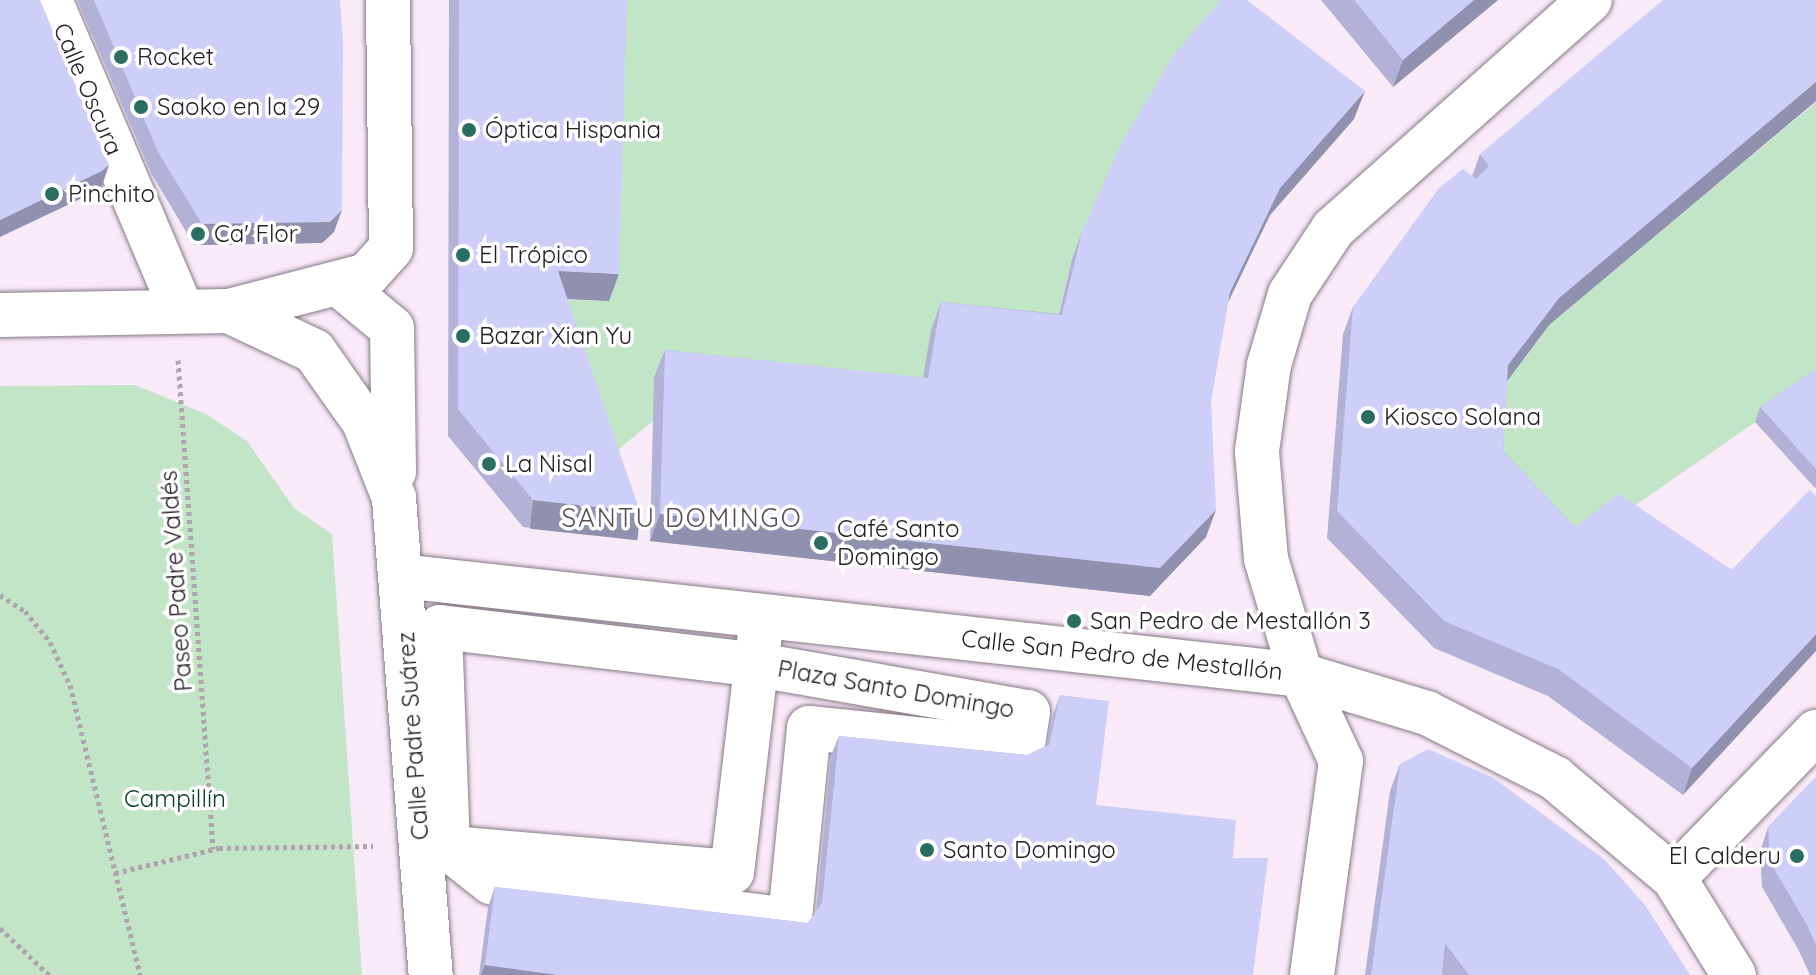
<!DOCTYPE html>
<meta charset="utf-8">
<style>
body{margin:0}
#map{position:relative;width:1816px;height:975px;overflow:hidden;background:#f9eaf7;font-family:Quicksand,sans-serif}
div>[style]{position:absolute}
[style*='--x']{left:calc(var(--x)*1px);top:calc(var(--y)*1px);width:calc(var(--w)*1px);rotate:calc(var(--a)*1deg)}
.green>*{inset:0;background:#c3e5c7}
.path>*{height:5px;margin-top:-2.5px;transform-origin:0;background:repeating-linear-gradient(90deg,#afa3ad 0 4px,transparent 0 8px)}
.roads{filter:drop-shadow(0 0 2px #877a86) drop-shadow(0 0 2px #877a86)}
.street>*{height:44px;margin:-22px;padding:0 22px;transform-origin:22px;border-radius:22px;background:#fff}
.wall>*{inset:0;background:#b1b2d6}
.shaded-wall>*{inset:0;background:#9091ae;transform-origin:0 0}
.building>*{inset:0;background:#cecff9}
.dots>*{width:22px;height:22px;translate:-50% -50%;box-sizing:border-box;border:4px solid #fff;border-radius:50%}
span{translate:-50% -50%;white-space:nowrap;text-align:center;line-height:1.15;-webkit-text-stroke:7px #fff;paint-order:stroke}
.poi-label{font-size:24px;color:#252025}
.left{translate:0 -50%;text-align:left}
.right{translate:-100% -50%;text-align:right}
.street-label{font-size:24px;color:#252025}
.park-label{font-size:24px;color:#0a431c}
.neighbourhood-label{font-size:26px;color:#584c57;letter-spacing:2px}
</style>
<div id="map">
<div class="green">
<i style="clip-path:polygon(620px 0,1241px 0,1109px 175px,1072px 259px,1052px 342px,918px 406px,653px 421px,602px 463px,551px 299px,609px 301px)"></i>
<i style="clip-path:polygon(1816px 102px,1816px 380px,1565px 554px,1493px 478px,1499px 392px,1549px 325px)"></i>
<i style="clip-path:polygon(135px 385px,206px 414px,247px 441px,294px 508px,332px 534px,362px 975px,0 975px,0 386px)"></i>
</div>
<div class="path">
<i style="--x:178;--y:360;--w:490;--a:85.9"></i>
<i style="--x:0;--y:595;--w:30;--a:33"></i>
<i style="--x:25;--y:611;--w:40;--a:51"></i>
<i style="--x:50;--y:642;--w:47;--a:65.1"></i>
<i style="--x:70;--y:685;--w:298;--a:76.4"></i>
<i style="--x:115;--y:873;--w:107;--a:-13.5"></i>
<i style="--x:219;--y:848;--w:154;--a:-0.7"></i>
<i style="--x:0;--y:928;--w:68;--a:43.8"></i>
</div>
<div class="roads">
<div class="street">
<i style="--x:50;--y:0;--w:338;--a:67"></i>
<i style="--x:340;--y:285;--w:67;--a:39.6"></i>
<i style="--x:392;--y:328;--w:144;--a:89.2"></i>
<i style="--x:229;--y:311;--w:94;--a:25.2"></i>
<i style="--x:314;--y:351;--w:87;--a:54.8"></i>
<i style="--x:364;--y:422;--w:82;--a:68.5"></i>
<i style="--x:394;--y:498;--w:478;--a:85.6"></i>
<i style="--x:0;--y:315;--w:229;--a:-1"></i>
<i style="--x:229;--y:311;--w:143;--a:-14.6"></i>
<i style="--x:367;--y:275;--w:36;--a:-48"></i>
<i style="--x:391;--y:248;--w:248;--a:-90.7"></i>
<i style="--x:401;--y:576;--w:905;--a:6.28"></i>
<i style="--x:1301;--y:675;--w:132;--a:16.8"></i>
<i style="--x:1427;--y:713;--w:144;--a:26.9"></i>
<i style="--x:1555;--y:778;--w:155;--a:40"></i>
<i style="--x:1674;--y:878;--w:114;--a:58.3"></i>
<i style="--x:440;--y:627;--w:320;--a:6.8"></i>
<i style="--x:758;--y:665;--w:274;--a:9.9"></i>
<i style="--x:1028;--y:712;--w:38;--a:99"></i>
<i style="--x:1022;--y:750;--w:214;--a:-174.1"></i>
<i style="--x:809;--y:728;--w:193;--a:95.7"></i>
<i style="--x:790;--y:920;--w:301;--a:-172.8"></i>
<i style="--x:491;--y:882;--w:55;--a:-141.7"></i>
<i style="--x:448;--y:848;--w:221;--a:-92.1"></i>
<i style="--x:440;--y:847;--w:293;--a:4.9"></i>
<i style="--x:732;--y:872;--w:239;--a:-83.3"></i>
<i style="--x:1674;--y:878;--w:204;--a:-45.8"></i>
<i style="--x:1312;--y:975;--w:216;--a:-82.3"></i>
<i style="--x:1341;--y:761;--w:95;--a:-114.9"></i>
<i style="--x:1301;--y:675;--w:121;--a:-106.8"></i>
<i style="--x:1266;--y:559;--w:108;--a:-94.8"></i>
<i style="--x:1257;--y:451;--w:87;--a:-82.1"></i>
<i style="--x:1269;--y:365;--w:74;--a:-73.5"></i>
<i style="--x:1290;--y:294;--w:78;--a:-56.5"></i>
<i style="--x:1333;--y:229;--w:344;--a:-41.7"></i>
</div>
</div>
<div class="wall">
<i style="clip-path:polygon(77px 0,340px 0,334px 232px,322px 243px,194px 245px,151px 173px)"></i>
<i style="clip-path:polygon(449px 0,627px 0,609px 301px,567px 299px,630px 539px,523px 527px,448px 436px)"></i>
<i style="clip-path:polygon(1321px 0,1498px 0,1393px 87px)"></i>
<i style="clip-path:polygon(1816px 0,1816px 101px,1549px 325px,1507px 381px,1503px 451px,1575px 527px,1732px 570px,1810px 490px,1683px 795px,1548px 696px,1434px 648px,1327px 538px,1343px 334px,1353px 307px,1472px 176px,1480px 154px)"></i>
<i style="clip-path:polygon(1354px 119px,1270px 215px,1228px 302px,1211px 400px,1206px 537px,1150px 596px,650px 541px,654px 377px,665px 350px,923px 378px,931px 330px,941px 302px,1059px 314px,1072px 259px,1082px 232px)"></i>
<i style="clip-path:polygon(1816px 369px,1816px 487px,1815px 488px,1755px 422px,1760px 407px)"></i>
<i style="clip-path:polygon(1060px 695px,1096px 805px,1233px 858px,1253px 975px,479px 975px,488px 907px,495px 887px,808px 923px,816px 911px,831px 755px,839px 736px,1027px 755px,1046px 746px,1053px 715px)"></i>
<i style="clip-path:polygon(1400px 764px,1690px 975px,1365px 975px,1390px 791px)"></i>
<i style="clip-path:polygon(1816px 777px,1816px 975px,1810px 975px,1798px 949px,1762px 887px,1760px 852px,1768px 827px)"></i>
</div>
<div class="shaded-wall">
<i style="clip-path:polygon(1474px 0,1498px 0,1393px 87px,1403px 60px)"></i>
<i style="clip-path:polygon(1816px 82px,1816px 101px,1549px 325px,1499px 392px,1508px 365px,1559px 298px)"></i>
<i style="clip-path:polygon(1365px 91px,1354px 119px,1270px 215px,1220px 319px,1230px 292px,1280px 188px)"></i>
<i style="clip-path:polygon(109px 165px,102px 186px,95px 192px,0 237px,0 220px)"></i>
<i style="clip-path:polygon(342px 210px,334px 232px,322px 243px,194px 245px,202px 224px)"></i>
<i style="clip-path:polygon(558px 271px,619px 274px,609px 301px,547px 298px)"></i>
<i style="left:533px;top:500px;width:108px;height:29px;rotate:6deg"></i>
<i style="clip-path:polygon(1216px 510px,1206px 537px,1150px 596px,650px 541px,660px 514px)"></i>
<i style="clip-path:polygon(1816px 634px,1816px 651px,1683px 795px,1692px 768px)"></i>
<i style="clip-path:polygon(485px 965px,558px 975px,481px 975px)"></i>
</div>
<div class="building">
<i style="clip-path:polygon(0 0,40px 0,109px 165px,102px 171px,0 220px)"></i>
<i style="clip-path:polygon(94px 0,340px 0,343px 42px,342px 210px,330px 222px,202px 224px,158px 152px)"></i>
<i style="clip-path:polygon(459px 0,627px 0,619px 274px,558px 271px,640px 512px,533px 500px,458px 409px)"></i>
<i style="clip-path:polygon(1221px 0,1247px 0,1365px 91px,1280px 188px,1230px 292px,1211px 400px,1216px 510px,1160px 568px,660px 514px,665px 350px,928px 378px,941px 302px,1062px 315px,1082px 232px,1119px 148px,1173px 56px)"></i>
<i style="clip-path:polygon(1354px 0,1474px 0,1403px 60px)"></i>
<i style="clip-path:polygon(1663px 0,1816px 0,1816px 82px,1559px 298px,1508px 365px,1503px 451px,1575px 527px,1619px 494px,1732px 570px,1810px 490px,1816px 496px,1816px 634px,1692px 768px,1558px 669px,1444px 621px,1337px 511px,1353px 307px,1439px 188px,1463px 169px,1476px 179px,1489px 166px,1480px 154px)"></i>
<i style="clip-path:polygon(1816px 369px,1816px 469px,1760px 407px)"></i>
<i style="clip-path:polygon(1060px 695px,1109px 701px,1096px 805px,1236px 820px,1233px 858px,1268px 858px,1253px 975px,558px 975px,485px 965px,495px 887px,808px 923px,822px 903px,839px 736px,1027px 755px,1049px 745px)"></i>
<i style="clip-path:polygon(1428px 749px,1492px 777px,1605px 860px,1645px 905px,1690px 975px,1469px 975px,1445px 943px,1442px 975px,1371px 975px,1400px 764px)"></i>
<i style="clip-path:polygon(1816px 777px,1816px 945px,1807px 925px,1770px 862px,1768px 827px)"></i>
</div>
<div class="dots">
<i style="left:121px;top:57px;background:#296e61"></i>
<i style="left:141px;top:107px;background:#296e61"></i>
<i style="left:469px;top:130px;background:#296e61"></i>
<i style="left:52px;top:194px;background:#296e61"></i>
<i style="left:198px;top:234px;background:#296e61"></i>
<i style="left:463px;top:255px;background:#296e61"></i>
<i style="left:463px;top:336px;background:#296e61"></i>
<i style="left:1368px;top:417px;background:#296e61"></i>
<i style="left:489px;top:464px;background:#296e61"></i>
<i style="left:821px;top:543px;background:#296e61"></i>
<i style="left:1074px;top:621px;background:#296e61"></i>
<i style="left:927px;top:850px;background:#296e61"></i>
<i style="left:1797px;top:856px;background:#296e61"></i>
</div>
<div class="poi-label">
<span class="left" style="left:137px;top:57px">Rocket</span>
<span class="left" style="left:157px;top:107px">Saoko en la 29</span>
<span class="left" style="left:485px;top:130px">Óptica Hispania</span>
<span class="left" style="left:68px;top:194px">Pinchito</span>
<span class="left" style="left:214px;top:234px">Ca' Flor</span>
<span class="left" style="left:479px;top:255px">El Trópico</span>
<span class="left" style="left:479px;top:336px">Bazar Xian Yu</span>
<span class="left" style="left:1384px;top:417px">Kiosco Solana</span>
<span class="left" style="left:505px;top:464px">La Nisal</span>
<span class="left" style="left:837px;top:543px">Café Santo<br>Domingo</span>
<span class="left" style="left:1090px;top:621px">San Pedro de Mestallón 3</span>
<span class="left" style="left:943px;top:850px">Santo Domingo</span>
<span class="right" style="left:1781px;top:856px">El Calderu</span>
</div>
<div class="street-label">
<span style="left:88px;top:89px;rotate:67deg">Calle Oscura</span>
<span style="left:176px;top:581px;rotate:-94deg">Paseo Padre Valdés</span>
<span style="left:1122px;top:655px;rotate:6deg">Calle San Pedro de Mestallón</span>
<span style="left:896px;top:689px;rotate:10deg">Plaza Santo Domingo</span>
<span style="left:413px;top:736px;rotate:-94deg">Calle Padre Suárez</span>
</div>
<div class="park-label">
<span style="left:175px;top:799px">Campillín</span>
</div>
<div class="neighbourhood-label">
<span style="left:682px;top:518px">SANTU DOMINGO</span>
</div>
</div>
